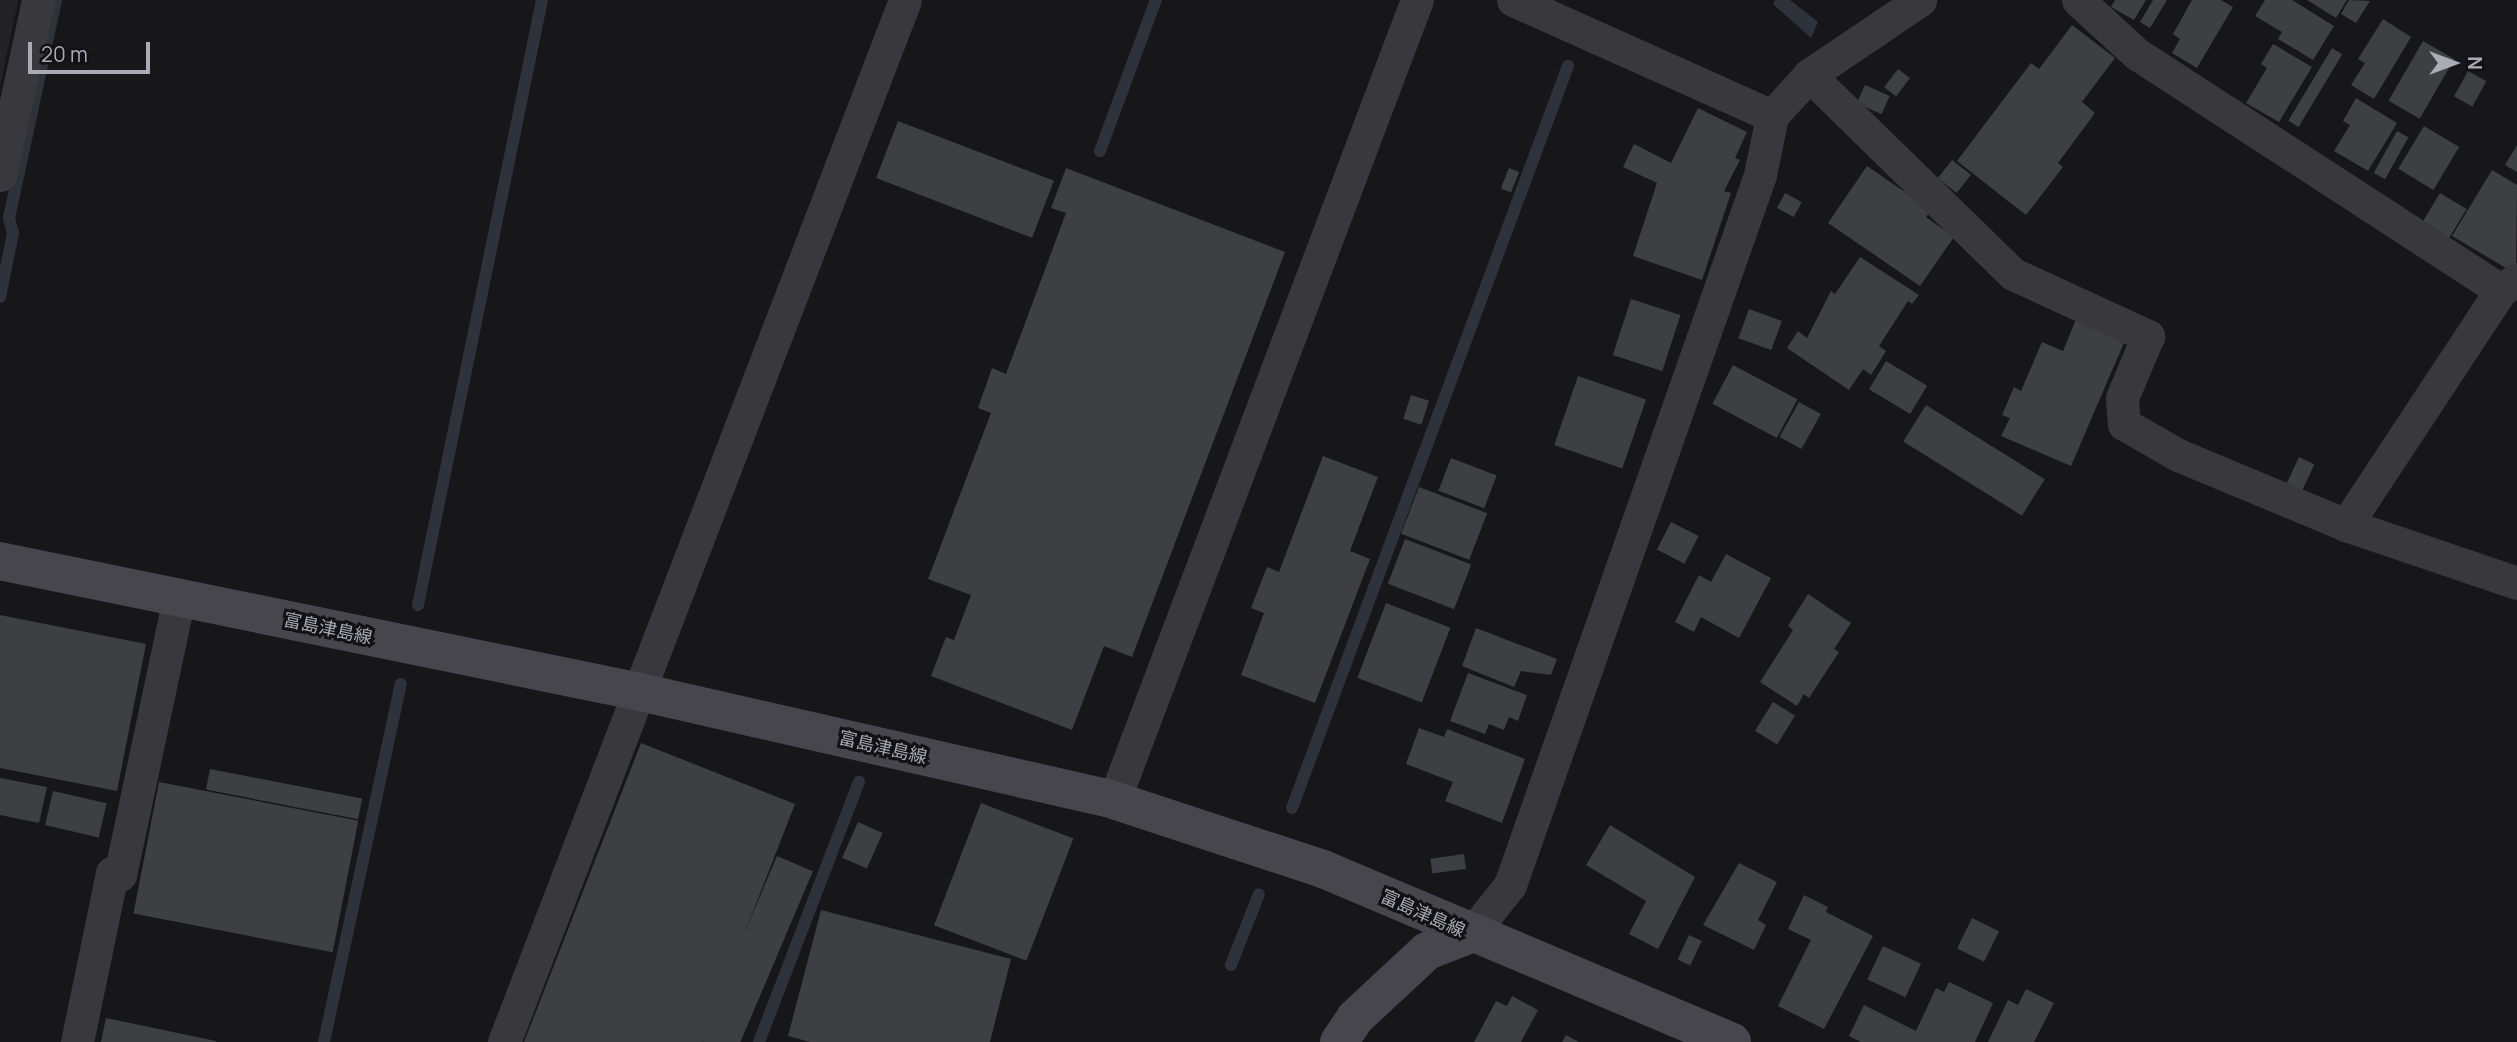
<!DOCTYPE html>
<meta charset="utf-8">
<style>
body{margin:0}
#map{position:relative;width:2517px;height:1042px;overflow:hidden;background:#171618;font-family:Manrope,"Noto Sans JP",sans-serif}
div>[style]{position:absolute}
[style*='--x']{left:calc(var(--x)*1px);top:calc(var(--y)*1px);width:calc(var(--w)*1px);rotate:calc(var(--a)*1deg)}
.built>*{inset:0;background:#232325}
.water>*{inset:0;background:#2e323b}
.stream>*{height:12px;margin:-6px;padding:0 6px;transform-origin:6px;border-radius:6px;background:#2e323b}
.building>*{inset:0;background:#3e3f42;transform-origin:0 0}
.minor>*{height:33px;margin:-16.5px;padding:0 16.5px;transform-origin:16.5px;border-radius:16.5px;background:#38383d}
.secondary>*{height:38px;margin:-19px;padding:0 19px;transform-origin:19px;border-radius:19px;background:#46464c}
span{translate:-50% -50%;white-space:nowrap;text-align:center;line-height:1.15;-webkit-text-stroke:6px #121113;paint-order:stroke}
.street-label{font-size:18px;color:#aaabb7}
.north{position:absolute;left:2419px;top:28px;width:70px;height:70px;-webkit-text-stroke:5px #121113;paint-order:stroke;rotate:90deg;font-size:19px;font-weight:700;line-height:28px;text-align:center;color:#aaabb7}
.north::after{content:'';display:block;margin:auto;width:24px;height:32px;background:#aaabb7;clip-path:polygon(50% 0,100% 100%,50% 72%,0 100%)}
.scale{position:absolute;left:28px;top:42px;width:122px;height:32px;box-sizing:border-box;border:4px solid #aaabb7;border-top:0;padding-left:9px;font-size:21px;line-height:24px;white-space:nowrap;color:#aaabb7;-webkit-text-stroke:5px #121113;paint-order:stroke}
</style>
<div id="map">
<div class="built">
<i style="clip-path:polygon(0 0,18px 0,0 87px)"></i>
</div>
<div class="water">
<i style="clip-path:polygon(1775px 0,1790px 0,1818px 22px,1811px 38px,1773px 4px)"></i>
</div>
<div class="stream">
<i style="--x:1100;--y:151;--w:161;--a:-69.7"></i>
<i style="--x:0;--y:297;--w:65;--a:-78.5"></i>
<i style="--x:13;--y:233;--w:16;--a:-105"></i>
<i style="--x:9;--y:218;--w:223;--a:-77.8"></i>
<i style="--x:418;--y:605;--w:618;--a:-78.42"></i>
<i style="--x:1292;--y:808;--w:792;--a:-69.6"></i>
<i style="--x:1231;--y:965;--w:76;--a:-68.5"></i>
<i style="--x:324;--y:1042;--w:366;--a:-77.9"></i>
<i style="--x:759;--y:1042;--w:279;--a:-69"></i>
</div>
<div class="building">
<i style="clip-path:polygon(2115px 0,2146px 0,2134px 20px,2111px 7px)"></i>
<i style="clip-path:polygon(2153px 0,2167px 0,2150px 28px,2140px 22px)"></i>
<i style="clip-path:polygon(2192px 0,2221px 0,2233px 7px,2197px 68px,2172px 53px,2180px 39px,2173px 34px)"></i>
<i style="clip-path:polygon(2265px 0,2292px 0,2334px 26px,2313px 60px,2278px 39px,2282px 32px,2255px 16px)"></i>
<i style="clip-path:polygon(2307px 0,2347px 0,2336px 18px)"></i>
<i style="clip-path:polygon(2349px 0,2370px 1px,2356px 23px,2341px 14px)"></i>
<i style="clip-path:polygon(2383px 19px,2411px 37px,2374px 99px,2351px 85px,2365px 63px,2358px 59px)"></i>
<i style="clip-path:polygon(2072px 25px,2115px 58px,2082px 102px,2095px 113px,2058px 163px,2063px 167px,2026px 215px,1957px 161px,2031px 63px,2039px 69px)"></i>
<i style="left:2423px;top:41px;width:36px;height:69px;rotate:30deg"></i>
<i style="clip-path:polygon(2273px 44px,2312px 67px,2279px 122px,2246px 103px,2267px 68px,2261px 64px)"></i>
<i style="left:2332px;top:48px;width:12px;height:85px;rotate:31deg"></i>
<i style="left:1898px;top:69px;width:15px;height:23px;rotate:37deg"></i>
<i style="left:2468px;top:71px;width:21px;height:29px;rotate:29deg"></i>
<i style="left:1865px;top:85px;width:27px;height:20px;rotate:24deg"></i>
<i style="clip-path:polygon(2356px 98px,2397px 123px,2368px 171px,2334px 151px,2350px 125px,2343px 121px)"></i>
<i style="clip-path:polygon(1698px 108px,1747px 132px,1735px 158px,1740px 160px,1724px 191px,1731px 193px,1702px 280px,1633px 256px,1657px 183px,1623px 167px,1634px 144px,1671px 163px)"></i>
<i style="left:898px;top:121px;width:167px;height:61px;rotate:21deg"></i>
<i style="left:2424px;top:126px;width:41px;height:50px;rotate:31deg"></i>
<i style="left:2397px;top:131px;width:13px;height:48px;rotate:29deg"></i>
<i style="clip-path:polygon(2517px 145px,2517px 172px,2505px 165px)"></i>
<i style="left:1952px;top:160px;width:24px;height:23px;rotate:38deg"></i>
<i style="clip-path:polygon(1867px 166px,1931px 210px,1926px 217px,1954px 237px,1920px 286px,1828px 223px)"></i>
<i style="clip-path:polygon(1066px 168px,1285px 252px,1132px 657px,1104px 646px,1072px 730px,931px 676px,946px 637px,954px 640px,971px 595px,928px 579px,991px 413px,978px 408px,992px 368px,1006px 374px,1066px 213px,1051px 208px)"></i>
<i style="left:1509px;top:168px;width:11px;height:22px;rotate:22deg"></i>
<i style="clip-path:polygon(2492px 170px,2517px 185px,2516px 274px,2452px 236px)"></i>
<i style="left:1785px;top:193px;width:19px;height:17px;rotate:28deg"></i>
<i style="left:2440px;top:193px;width:31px;height:36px;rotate:31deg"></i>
<i style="clip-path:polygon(1860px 257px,1919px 295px,1912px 304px,1908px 301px,1879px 346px,1886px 351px,1871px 375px,1863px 369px,1849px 390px,1787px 348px,1798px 331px,1807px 338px,1831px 291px,1835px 294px)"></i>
<i style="left:1631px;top:299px;width:52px;height:59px;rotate:18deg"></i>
<i style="left:1749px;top:309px;width:35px;height:31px;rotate:20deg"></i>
<i style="clip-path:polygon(2077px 317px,2126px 338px,2071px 466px,2001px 436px,2010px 418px,2002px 415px,2014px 387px,2021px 391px,2042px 342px,2063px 351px)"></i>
<i style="left:1886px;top:361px;width:48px;height:33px;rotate:31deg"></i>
<i style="left:1733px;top:365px;width:73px;height:44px;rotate:28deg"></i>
<i style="left:1578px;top:376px;width:72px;height:73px;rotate:19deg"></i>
<i style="left:1411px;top:395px;width:19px;height:25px;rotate:18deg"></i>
<i style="left:1799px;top:402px;width:25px;height:40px;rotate:29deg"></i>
<i style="left:1926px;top:405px;width:140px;height:43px;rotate:32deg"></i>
<i style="clip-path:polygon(1323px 456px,1378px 477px,1350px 551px,1370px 559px,1315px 703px,1241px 675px,1264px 613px,1251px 608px,1267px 567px,1279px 572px)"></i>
<i style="left:2299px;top:457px;width:17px;height:32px;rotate:25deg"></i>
<i style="left:1451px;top:458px;width:49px;height:35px;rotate:21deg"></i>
<i style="left:1419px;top:487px;width:73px;height:50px;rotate:21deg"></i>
<i style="left:1671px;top:522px;width:31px;height:31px;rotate:27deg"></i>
<i style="left:1405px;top:539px;width:71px;height:48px;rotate:21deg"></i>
<i style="clip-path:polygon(1726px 554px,1771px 578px,1739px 638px,1701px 617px,1694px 632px,1675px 622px,1699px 575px,1711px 582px)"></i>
<i style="clip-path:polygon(1808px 594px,1851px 623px,1834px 649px,1839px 652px,1809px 698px,1804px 694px,1797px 706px,1760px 682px,1793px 630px,1788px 626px)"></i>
<i style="left:1386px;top:603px;width:69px;height:80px;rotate:21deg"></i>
<i style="clip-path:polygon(0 615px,146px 644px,117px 791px,0 768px)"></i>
<i style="clip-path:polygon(1476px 628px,1557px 659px,1551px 675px,1521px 671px,1514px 687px,1462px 666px)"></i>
<i style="clip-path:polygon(1468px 673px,1527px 695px,1518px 721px,1509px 717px,1504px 730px,1489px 724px,1485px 734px,1450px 721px)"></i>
<i style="left:1773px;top:702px;width:26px;height:34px;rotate:32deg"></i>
<i style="clip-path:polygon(1419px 728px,1444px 737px,1447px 729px,1525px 759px,1502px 823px,1445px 801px,1453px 782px,1406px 764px)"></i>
<i style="clip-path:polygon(641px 743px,795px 804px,702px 1042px,524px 1042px)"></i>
<i style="left:210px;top:769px;width:155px;height:21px;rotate:11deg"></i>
<i style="clip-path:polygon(0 778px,47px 787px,39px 823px,0 815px)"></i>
<i style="left:159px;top:782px;width:203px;height:134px;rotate:11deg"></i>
<i style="left:53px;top:791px;width:55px;height:35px;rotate:13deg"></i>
<i style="left:981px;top:803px;width:99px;height:131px;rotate:21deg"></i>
<i style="left:858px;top:822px;width:27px;height:39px;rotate:24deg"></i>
<i style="clip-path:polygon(1610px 825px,1695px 877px,1658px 949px,1629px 934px,1646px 901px,1586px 865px)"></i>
<i style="left:1464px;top:854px;width:15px;height:34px;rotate:82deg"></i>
<i style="left:777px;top:856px;width:39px;height:200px;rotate:23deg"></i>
<i style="clip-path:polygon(1739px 863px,1777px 882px,1758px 920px,1766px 925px,1754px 950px,1703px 925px)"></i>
<i style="clip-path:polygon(1804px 895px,1828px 907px,1826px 912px,1873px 936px,1824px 1029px,1778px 1006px,1811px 940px,1788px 929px)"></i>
<i style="clip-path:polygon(821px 910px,1011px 959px,990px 1042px,810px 1042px,788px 1036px)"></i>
<i style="left:1972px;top:918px;width:30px;height:34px;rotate:26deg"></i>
<i style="left:1689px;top:935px;width:14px;height:27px;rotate:25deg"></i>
<i style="left:1883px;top:946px;width:42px;height:37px;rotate:25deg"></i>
<i style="clip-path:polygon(1949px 982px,1993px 1003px,1975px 1042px,1861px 1042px,1849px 1036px,1864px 1005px,1916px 1031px,1936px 988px,1944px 992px)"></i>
<i style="clip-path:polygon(2026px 989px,2054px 1003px,2034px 1042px,1988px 1042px,2008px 1000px,2018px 1005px)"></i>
<i style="clip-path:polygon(1512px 996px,1538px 1010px,1521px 1042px,1474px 1042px,1496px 1001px,1507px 1006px)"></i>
<i style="clip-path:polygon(106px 1018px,216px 1041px,216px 1042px,101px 1042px)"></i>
<i style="clip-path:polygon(1566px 1035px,1579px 1042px,1562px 1042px)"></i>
</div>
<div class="minor">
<i style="--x:1513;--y:0;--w:284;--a:24.1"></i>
<i style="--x:2078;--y:0;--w:80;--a:42.5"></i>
<i style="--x:2137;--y:54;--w:434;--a:33"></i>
<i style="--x:1809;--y:75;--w:285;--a:44.3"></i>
<i style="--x:2013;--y:274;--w:149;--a:24.7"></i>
<i style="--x:2148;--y:336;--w:67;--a:112.8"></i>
<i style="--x:2122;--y:398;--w:26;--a:86"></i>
<i style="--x:2124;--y:424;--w:62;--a:29.9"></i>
<i style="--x:2178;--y:455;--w:182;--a:22.6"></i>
<i style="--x:0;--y:175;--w:179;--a:-77.7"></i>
<i style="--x:2517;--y:279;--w:19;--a:145"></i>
<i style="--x:2501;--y:290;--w:282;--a:123.4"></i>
<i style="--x:2346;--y:525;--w:181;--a:18.7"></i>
<i style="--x:1114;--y:800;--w:855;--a:-69.26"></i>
<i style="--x:1471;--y:934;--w:63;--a:-51.5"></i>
<i style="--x:1510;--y:885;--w:753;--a:-70.6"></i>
<i style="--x:1760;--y:175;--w:60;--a:-78.5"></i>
<i style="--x:1772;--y:116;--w:55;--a:-47.9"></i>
<i style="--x:1809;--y:75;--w:134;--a:-34"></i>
<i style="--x:77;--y:1042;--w:173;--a:-78.3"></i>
<i style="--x:112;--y:873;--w:8;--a:14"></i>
<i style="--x:120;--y:875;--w:283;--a:-78"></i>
<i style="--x:504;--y:1042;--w:1116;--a:-68.95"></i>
</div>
<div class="secondary">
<i style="--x:0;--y:561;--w:653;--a:11.57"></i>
<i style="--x:640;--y:692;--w:476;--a:12.8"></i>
<i style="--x:1104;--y:797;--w:231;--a:18.2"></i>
<i style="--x:1323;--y:869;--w:444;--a:22.9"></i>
<i style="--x:1339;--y:1042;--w:29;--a:-56"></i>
<i style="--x:1355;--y:1018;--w:98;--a:-42.9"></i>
<i style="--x:1427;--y:951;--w:47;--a:-21.1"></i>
</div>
<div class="street-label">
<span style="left:328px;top:628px;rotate:12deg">富島津島線</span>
<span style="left:883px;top:747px;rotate:13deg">富島津島線</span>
<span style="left:1423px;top:913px;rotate:24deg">富島津島線</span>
</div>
<div class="north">N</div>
<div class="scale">20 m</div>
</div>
